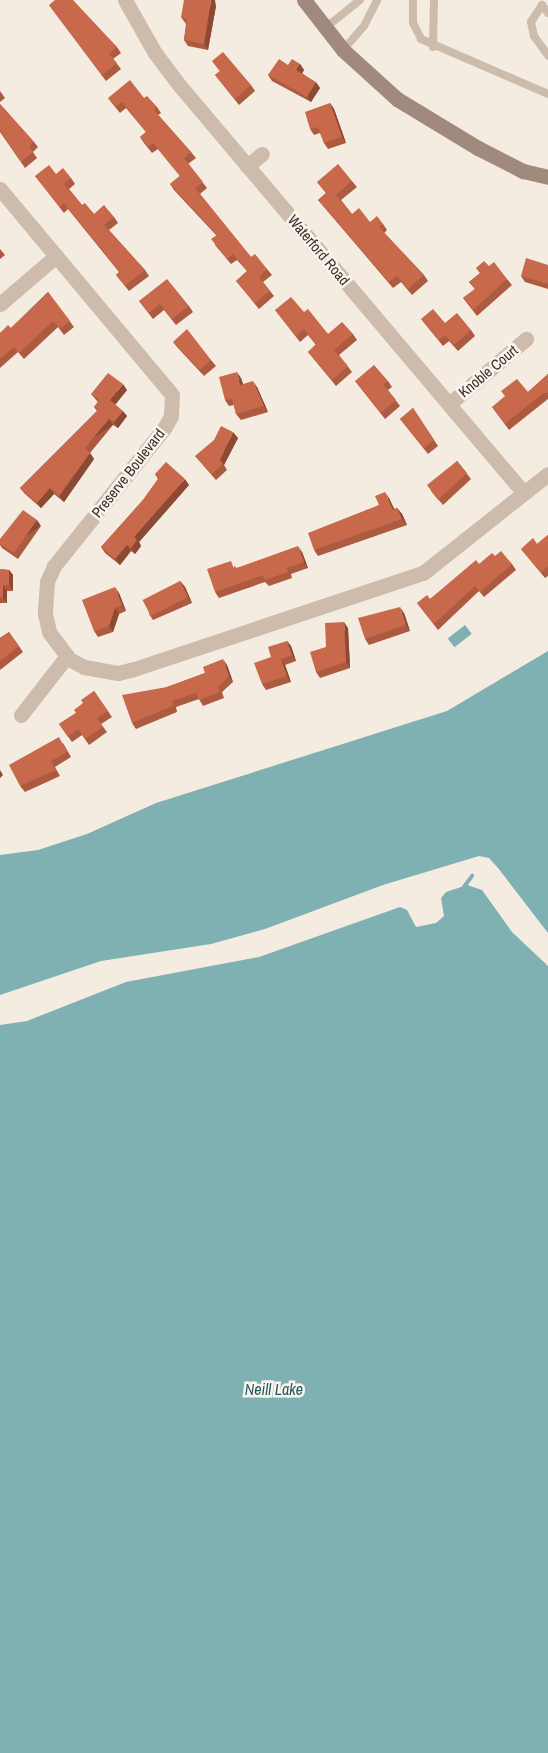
<!DOCTYPE html>
<style>
body{margin:0}
#map{position:relative;width:548px;height:1753px;overflow:hidden;background:#f4ebe1;font-family:"Archivo Narrow",sans-serif}
div>[style]{position:absolute}
[style*='--x']{left:calc(var(--x)*1px);top:calc(var(--y)*1px);width:calc(var(--w)*1px);rotate:calc(var(--a)*1deg)}
.water>*{inset:0;background:#7fb0b2;transform-origin:0 0}
.stream>*{height:4px;margin:-2px;padding:0 2px;transform-origin:2px;border-radius:2px;background:#7fb0b2}
.lane>*{height:8px;margin:-4px;padding:0 4px;transform-origin:4px;border-radius:4px;background:#cdbbac}
.street>*{height:15px;margin:-7.5px;padding:0 7.5px;transform-origin:7.5px;border-radius:7.5px;background:#cdbbac}
.secondary>*{height:15px;margin:-7.5px;padding:0 7.5px;transform-origin:7.5px;border-radius:7.5px;background:#a18a7d}
.wall>*{inset:0;background:#ac5a40}
.shaded-wall>*{inset:0;background:#8c4a34;transform-origin:0 0}
.building>*{inset:0;background:#c8694b;transform-origin:0 0}
span{translate:-50% -50%;white-space:nowrap;text-align:center;line-height:1.15;-webkit-text-stroke:5px #fbf5ee;paint-order:stroke}
.street-label{font-size:15px;color:#3b302b}
.water-label{font-size:16px;color:#1f5a5e;font-style:italic}
</style>
<div id="map">
<div class="water">
<i style="left:465px;top:625px;width:11px;height:22px;rotate:52deg"></i>
<i style="clip-path:polygon(548px 651px,548px 933px,498px 868px,489px 858px,479px 856px,383px 885px,265px 929px,211px 944px,101px 961px,0 995px,0 855px,38px 850px,87px 834px,156px 803px,447px 711px)"></i>
<i style="clip-path:polygon(467px 885px,482px 890px,512px 932px,548px 966px,548px 1753px,0 1753px,0 1025px,27px 1021px,126px 982px,259px 957px,400px 907px,407px 910px,416px 927px,436px 923px,444px 916px,441px 898px,446px 892px)"></i>
</div>
<div class="stream">
<i style="--x:464;--y:887;--w:14;--a:-54"></i>
</div>
<div class="lane">
<i style="--x:413;--y:0;--w:23;--a:90"></i>
<i style="--x:413;--y:23;--w:18;--a:63"></i>
<i style="--x:421;--y:39;--w:138;--a:23.4"></i>
<i style="--x:548;--y:13;--w:10;--a:-127"></i>
<i style="--x:542;--y:5;--w:20;--a:123"></i>
<i style="--x:531;--y:22;--w:14;--a:78"></i>
<i style="--x:534;--y:36;--w:24;--a:54"></i>
<i style="--x:324;--y:29;--w:46;--a:-38.9"></i>
<i style="--x:433;--y:47;--w:47;--a:-88.8"></i>
<i style="--x:343;--y:50;--w:32;--a:-49"></i>
<i style="--x:364;--y:26;--w:29;--a:-63"></i>
</div>
<div class="street">
<i style="--x:125;--y:0;--w:61;--a:60.5"></i>
<i style="--x:155;--y:53;--w:41;--a:52.9"></i>
<i style="--x:180;--y:86;--w:531;--a:49.81"></i>
<i style="--x:247;--y:166;--w:19;--a:-39"></i>
<i style="--x:0;--y:189;--w:268;--a:50.1"></i>
<i style="--x:172;--y:395;--w:21;--a:93"></i>
<i style="--x:171;--y:416;--w:13;--a:119"></i>
<i style="--x:165;--y:427;--w:178;--a:128.6"></i>
<i style="--x:54;--y:566;--w:17;--a:114"></i>
<i style="--x:47;--y:582;--w:32;--a:94"></i>
<i style="--x:45;--y:614;--w:18;--a:77"></i>
<i style="--x:49;--y:632;--w:34;--a:53"></i>
<i style="--x:69;--y:659;--w:17;--a:28"></i>
<i style="--x:84;--y:667;--w:35;--a:10"></i>
<i style="--x:118;--y:673;--w:16;--a:-14"></i>
<i style="--x:134;--y:669;--w:305;--a:-18.4"></i>
<i style="--x:423;--y:573;--w:159;--a:-38.4"></i>
<i style="--x:0;--y:304;--w:74;--a:-40.6"></i>
<i style="--x:449;--y:404;--w:101;--a:-40.2"></i>
<i style="--x:21;--y:715;--w:75;--a:-52.1"></i>
</div>
<div class="secondary">
<i style="--x:304;--y:0;--w:63;--a:52"></i>
<i style="--x:343;--y:50;--w:73;--a:42.2"></i>
<i style="--x:397;--y:99;--w:95;--a:31.2"></i>
<i style="--x:478;--y:148;--w:51;--a:27.1"></i>
<i style="--x:523;--y:171;--w:26;--a:13"></i>
</div>
<div class="wall">
<i style="clip-path:polygon(49px 5px,117px 47px,121px 53px,113px 59px,121px 69px,106px 81px)"></i>
<i style="clip-path:polygon(216px 6px,208px 50px,188px 46px,184px 40px,186px 24px,181px 17px)"></i>
<i style="clip-path:polygon(212px 61px,251px 85px,255px 91px,239px 105px,215px 75px,220px 71px)"></i>
<i style="clip-path:polygon(300px 64px,304px 70px,302px 73px,320px 88px,311px 102px,272px 81px,268px 75px,288px 65px)"></i>
<i style="clip-path:polygon(0 91px,5px 98px,0 102px)"></i>
<i style="clip-path:polygon(108px 98px,144px 98px,157px 107px,161px 113px,158px 115px,191px 152px,196px 158px,188px 164px,207px 188px,200px 194px,251px 257px,267px 269px,272px 275px,263px 282px,274px 296px,259px 309px,236px 281px,247px 271px,237px 260px,231px 264px,215px 245px,216px 235px,174px 190px,170px 184px,180px 176px,158px 149px,152px 153px,144px 143px,140px 137px,146px 132px,126px 108px,120px 113px)"></i>
<i style="clip-path:polygon(330px 103px,334px 109px,346px 143px,328px 149px,324px 143px,320px 133px,314px 135px,310px 129px)"></i>
<i style="clip-path:polygon(0 104px,34px 142px,38px 147px,33px 152px,37px 158px,25px 168px,0 132px)"></i>
<i style="clip-path:polygon(56px 174px,71px 178px,75px 184px,69px 189px,82px 205px,94px 214px,114px 217px,118px 223px,109px 230px,145px 270px,149px 276px,129px 291px,116px 275px,119px 272px,68px 209px,64px 213px,35px 176px)"></i>
<i style="clip-path:polygon(352px 181px,357px 187px,341px 200px,352px 214px,370px 222px,383px 224px,387px 230px,384px 233px,424px 275px,428px 281px,412px 295px,401px 282px,393px 288px,318px 200px,326px 193px,317px 182px)"></i>
<i style="clip-path:polygon(0 249px,5px 255px,0 259px)"></i>
<i style="clip-path:polygon(548px 265px,548px 289px,525px 282px,521px 276px)"></i>
<i style="clip-path:polygon(489px 266px,507px 279px,512px 285px,477px 316px,463px 298px,475px 289px,469px 282px,480px 273px,476px 268px)"></i>
<i style="clip-path:polygon(48px 292px,74px 327px,64px 335px,58px 327px,24px 359px,18px 352px,0 368px,0 333px,11px 328px)"></i>
<i style="clip-path:polygon(139px 301px,189px 306px,193px 312px,176px 325px,164px 310px,153px 319px)"></i>
<i style="clip-path:polygon(275px 310px,304px 312px,328px 334px,353px 334px,357px 340px,339px 355px,352px 372px,336px 386px,308px 352px,316px 345px,308px 335px,300px 342px)"></i>
<i style="clip-path:polygon(421px 319px,445px 323px,471px 330px,475px 336px,458px 351px,449px 341px,443px 346px)"></i>
<i style="clip-path:polygon(173px 342px,211px 360px,216px 366px,204px 376px,177px 347px)"></i>
<i style="clip-path:polygon(548px 374px,548px 399px,509px 430px,492px 407px,528px 392px)"></i>
<i style="clip-path:polygon(241px 378px,243px 384px,257px 387px,268px 412px,241px 420px,236px 414px,234px 405px,229px 406px,225px 400px)"></i>
<i style="clip-path:polygon(355px 381px,388px 381px,392px 387px,388px 390px,400px 406px,385px 419px)"></i>
<i style="clip-path:polygon(127px 390px,115px 405px,127px 416px,118px 428px,113px 425px,90px 453px,94px 459px,64px 502px,54px 494px,41px 508px,25px 494px,20px 488px,97px 411px,94px 407px,98px 402px,91px 394px)"></i>
<i style="clip-path:polygon(413px 408px,438px 446px,428px 454px,400px 419px)"></i>
<i style="clip-path:polygon(238px 438px,224px 465px,227px 470px,216px 480px,195px 456px)"></i>
<i style="clip-path:polygon(457px 461px,471px 479px,443px 505px,431px 491px)"></i>
<i style="clip-path:polygon(155px 474px,189px 485px,139px 542px,141px 546px,135px 554px,131px 551px,120px 565px,105px 553px,101px 547px,143px 500px,158px 479px)"></i>
<i style="clip-path:polygon(389px 498px,394px 509px,397px 508px,402px 514px,407px 525px,318px 556px,314px 550px)"></i>
<i style="clip-path:polygon(41px 526px,18px 559px,2px 548px,0 545px,0 539px)"></i>
<i style="clip-path:polygon(548px 535px,548px 576px,545px 578px,521px 549px,537px 544px)"></i>
<i style="clip-path:polygon(302px 552px,308px 568px,291px 574px,292px 578px,269px 586px,265px 582px,219px 598px,215px 592px,235px 566px,236px 568px)"></i>
<i style="clip-path:polygon(495px 556px,512px 564px,516px 570px,484px 597px,479px 591px,438px 630px,417px 603px,430px 599px,479px 564px)"></i>
<i style="clip-path:polygon(0 569px,9px 570px,13px 575px,13px 591px,7px 591px,7px 603px,0 603px)"></i>
<i style="clip-path:polygon(180px 581px,185px 587px,192px 603px,153px 620px,149px 614px)"></i>
<i style="clip-path:polygon(119px 593px,126px 611px,119px 614px,113px 632px,98px 637px,94px 631px)"></i>
<i style="clip-path:polygon(404px 613px,410px 631px,369px 645px,365px 639px)"></i>
<i style="clip-path:polygon(348px 628px,350px 668px,320px 678px,316px 672px,326px 647px)"></i>
<i style="clip-path:polygon(9px 632px,23px 652px,0 670px,0 638px)"></i>
<i style="clip-path:polygon(287px 641px,291px 646px,296px 661px,285px 665px,291px 682px,266px 690px,262px 684px,271px 657px)"></i>
<i style="clip-path:polygon(227px 665px,233px 682px,222px 692px,224px 698px,203px 706px,199px 699px,176px 707px,177px 712px,136px 729px,132px 723px,167px 687px)"></i>
<i style="clip-path:polygon(94px 691px,112px 717px,101px 724px,107px 732px,89px 745px,82px 735px,72px 742px,59px 724px,76px 713px)"></i>
<i style="clip-path:polygon(63px 743px,71px 757px,55px 767px,60px 776px,25px 792px,20px 786px)"></i>
</div>
<div class="shaded-wall">
<i style="clip-path:polygon(211px 0,215px 0,216px 6px,208px 50px,204px 44px)"></i>
<i style="clip-path:polygon(300px 64px,304px 70px,301px 75px,296px 70px)"></i>
<i style="clip-path:polygon(316px 82px,320px 88px,311px 102px,307px 97px)"></i>
<i style="clip-path:polygon(330px 103px,334px 109px,346px 143px,342px 137px)"></i>
<i style="clip-path:polygon(237px 372px,241px 378px,245px 391px,240px 385px)"></i>
<i style="clip-path:polygon(253px 381px,257px 387px,268px 412px,264px 406px)"></i>
<i style="clip-path:polygon(123px 384px,127px 390px,114px 406px,110px 400px)"></i>
<i style="clip-path:polygon(123px 411px,127px 416px,118px 428px,114px 422px)"></i>
<i style="left:109px;top:419px;width:7px;height:38px;rotate:56deg"></i>
<i style="clip-path:polygon(233px 432px,238px 438px,224px 465px,220px 460px)"></i>
<i style="clip-path:polygon(90px 453px,94px 459px,64px 502px,59px 496px)"></i>
<i style="clip-path:polygon(185px 479px,189px 485px,139px 542px,141px 546px,135px 554px,131px 548px,134px 537px)"></i>
<i style="clip-path:polygon(50px 488px,54px 494px,41px 508px,37px 503px)"></i>
<i style="clip-path:polygon(385px 492px,389px 498px,397px 515px,393px 510px)"></i>
<i style="clip-path:polygon(397px 508px,402px 514px,407px 525px,402px 519px)"></i>
<i style="left:37px;top:520px;width:7px;height:40px;rotate:56deg"></i>
<i style="clip-path:polygon(127px 545px,131px 551px,120px 565px,115px 559px)"></i>
<i style="clip-path:polygon(298px 546px,302px 552px,308px 568px,304px 562px)"></i>
<i style="clip-path:polygon(9px 570px,13px 575px,13px 591px,9px 585px)"></i>
<i style="clip-path:polygon(180px 581px,185px 587px,192px 603px,188px 597px)"></i>
<i style="clip-path:polygon(3px 585px,7px 591px,7px 603px,3px 598px)"></i>
<i style="clip-path:polygon(115px 587px,119px 593px,126px 611px,122px 605px)"></i>
<i style="clip-path:polygon(400px 607px,404px 613px,410px 631px,406px 625px)"></i>
<i style="clip-path:polygon(115px 608px,119px 614px,113px 632px,109px 626px)"></i>
<i style="clip-path:polygon(344px 622px,348px 628px,350px 668px,346px 662px)"></i>
<i style="clip-path:polygon(287px 641px,291px 646px,296px 661px,292px 655px)"></i>
<i style="clip-path:polygon(223px 659px,227px 665px,233px 682px,229px 676px)"></i>
<i style="clip-path:polygon(281px 659px,285px 665px,291px 682px,287px 676px)"></i>
<i style="clip-path:polygon(0 770px,3px 775px,0 778px)"></i>
</div>
<div class="building">
<i style="clip-path:polygon(55px 0,73px 0,117px 47px,109px 54px,117px 63px,102px 75px,49px 5px)"></i>
<i style="clip-path:polygon(184px 0,211px 0,204px 44px,184px 40px,187px 19px,181px 17px)"></i>
<i style="clip-path:polygon(223px 52px,251px 85px,235px 99px,215px 75px,220px 71px,212px 61px)"></i>
<i style="clip-path:polygon(279px 59px,288px 65px,292px 59px,300px 64px,296px 70px,316px 82px,307px 97px,268px 75px)"></i>
<i style="clip-path:polygon(130px 80px,144px 98px,147px 96px,157px 107px,154px 110px,191px 152px,184px 158px,203px 182px,195px 188px,251px 257px,255px 254px,267px 269px,259px 277px,270px 291px,255px 303px,236px 281px,247px 271px,233px 254px,227px 259px,211px 239px,217px 235px,170px 184px,180px 176px,153px 143px,148px 147px,140px 137px,146px 132px,122px 102px,115px 107px,108px 98px)"></i>
<i style="clip-path:polygon(330px 103px,342px 137px,324px 143px,318px 127px,310px 129px,305px 112px)"></i>
<i style="clip-path:polygon(0 104px,34px 142px,29px 146px,33px 152px,21px 162px,0 130px)"></i>
<i style="clip-path:polygon(338px 164px,352px 181px,336px 195px,352px 214px,359px 208px,370px 222px,377px 216px,383px 224px,379px 227px,424px 275px,408px 289px,397px 276px,389px 282px,318px 200px,326px 193px,317px 182px)"></i>
<i style="clip-path:polygon(49px 165px,56px 174px,63px 168px,71px 178px,64px 184px,82px 205px,85px 203px,94px 214px,104px 205px,114px 217px,104px 225px,145px 270px,125px 286px,116px 275px,120px 272px,64px 203px,60px 207px,35px 176px)"></i>
<i style="clip-path:polygon(526px 258px,548px 265px,548px 284px,521px 276px)"></i>
<i style="clip-path:polygon(484px 261px,489px 266px,494px 262px,507px 279px,473px 310px,463px 298px,475px 289px,469px 282px,481px 273px,476px 268px)"></i>
<i style="clip-path:polygon(167px 279px,189px 306px,172px 319px,160px 304px,149px 313px,139px 301px)"></i>
<i style="clip-path:polygon(48px 292px,70px 321px,60px 329px,53px 321px,19px 353px,14px 347px,0 359px,0 333px,8px 325px,11px 328px)"></i>
<i style="clip-path:polygon(291px 297px,304px 312px,308px 309px,328px 334px,342px 322px,353px 334px,334px 350px,348px 366px,332px 380px,308px 352px,316px 344px,304px 329px,296px 336px,275px 310px)"></i>
<i style="clip-path:polygon(433px 309px,445px 323px,457px 313px,471px 330px,454px 345px,445px 335px,439px 340px,421px 319px)"></i>
<i style="clip-path:polygon(187px 329px,211px 360px,200px 370px,173px 342px)"></i>
<i style="clip-path:polygon(374px 365px,388px 381px,383px 385px,396px 400px,381px 413px,355px 381px)"></i>
<i style="clip-path:polygon(237px 372px,240px 385px,253px 381px,264px 406px,236px 414px,232px 399px,225px 400px,219px 377px)"></i>
<i style="clip-path:polygon(108px 373px,123px 384px,110px 400px,123px 411px,114px 422px,109px 419px,85px 448px,90px 453px,59px 496px,50px 488px,37px 503px,20px 488px,98px 410px,94px 407px,99px 400px,91px 394px)"></i>
<i style="clip-path:polygon(548px 374px,548px 392px,542px 394px,505px 424px,492px 407px,505px 396px,501px 391px,517px 379px,528px 392px)"></i>
<i style="clip-path:polygon(413px 408px,434px 440px,424px 448px,400px 419px)"></i>
<i style="clip-path:polygon(221px 426px,233px 432px,220px 460px,223px 464px,212px 474px,195px 456px,214px 440px)"></i>
<i style="clip-path:polygon(457px 461px,467px 473px,438px 500px,427px 485px)"></i>
<i style="clip-path:polygon(166px 462px,185px 479px,134px 537px,137px 540px,131px 548px,127px 545px,115px 559px,101px 547px,143px 500px,159px 478px,155px 474px)"></i>
<i style="clip-path:polygon(385px 492px,393px 510px,397px 508px,402px 519px,314px 550px,308px 533px,379px 505px,375px 496px)"></i>
<i style="clip-path:polygon(23px 510px,37px 520px,14px 553px,0 544px,0 539px)"></i>
<i style="clip-path:polygon(548px 535px,548px 566px,541px 573px,521px 549px,533px 538px,537px 544px)"></i>
<i style="clip-path:polygon(298px 546px,304px 562px,287px 568px,288px 572px,265px 580px,263px 575px,215px 592px,207px 569px,231px 561px,234px 569px)"></i>
<i style="clip-path:polygon(501px 551px,512px 564px,480px 592px,475px 586px,434px 624px,417px 603px,427px 595px,430px 599px,476px 560px,479px 564px,492px 553px,495px 556px)"></i>
<i style="clip-path:polygon(0 569px,9px 570px,9px 585px,3px 585px,3px 598px,0 597px)"></i>
<i style="left:180px;top:581px;width:18px;height:42px;rotate:63deg"></i>
<i style="clip-path:polygon(115px 587px,122px 605px,115px 608px,109px 626px,94px 631px,82px 600px)"></i>
<i style="clip-path:polygon(400px 607px,406px 625px,365px 639px,358px 618px)"></i>
<i style="clip-path:polygon(344px 622px,346px 662px,316px 672px,310px 652px,326px 647px,325px 623px)"></i>
<i style="clip-path:polygon(9px 632px,19px 646px,0 661px,0 638px)"></i>
<i style="clip-path:polygon(287px 641px,292px 655px,281px 659px,287px 676px,262px 684px,254px 663px,271px 657px,268px 647px)"></i>
<i style="clip-path:polygon(223px 659px,229px 676px,218px 687px,220px 692px,199px 700px,196px 693px,172px 701px,173px 706px,132px 723px,122px 695px,167px 687px,205px 673px,203px 667px)"></i>
<i style="clip-path:polygon(94px 691px,108px 711px,97px 718px,103px 727px,85px 739px,78px 729px,68px 737px,59px 724px,76px 713px,74px 710px,83px 703px,81px 700px)"></i>
<i style="clip-path:polygon(59px 737px,67px 752px,51px 761px,56px 770px,20px 786px,9px 765px)"></i>
</div>
<div class="street-label">
<span style="left:319px;top:250px;rotate:50deg">Waterford Road</span>
<span style="left:488px;top:371px;rotate:-40deg">Knoble Court</span>
<span style="left:128px;top:473px;rotate:-52deg">Preserve Boulevard</span>
</div>
<div class="water-label">
<span style="left:274px;top:1389px">Neill Lake</span>
</div>
</div>
